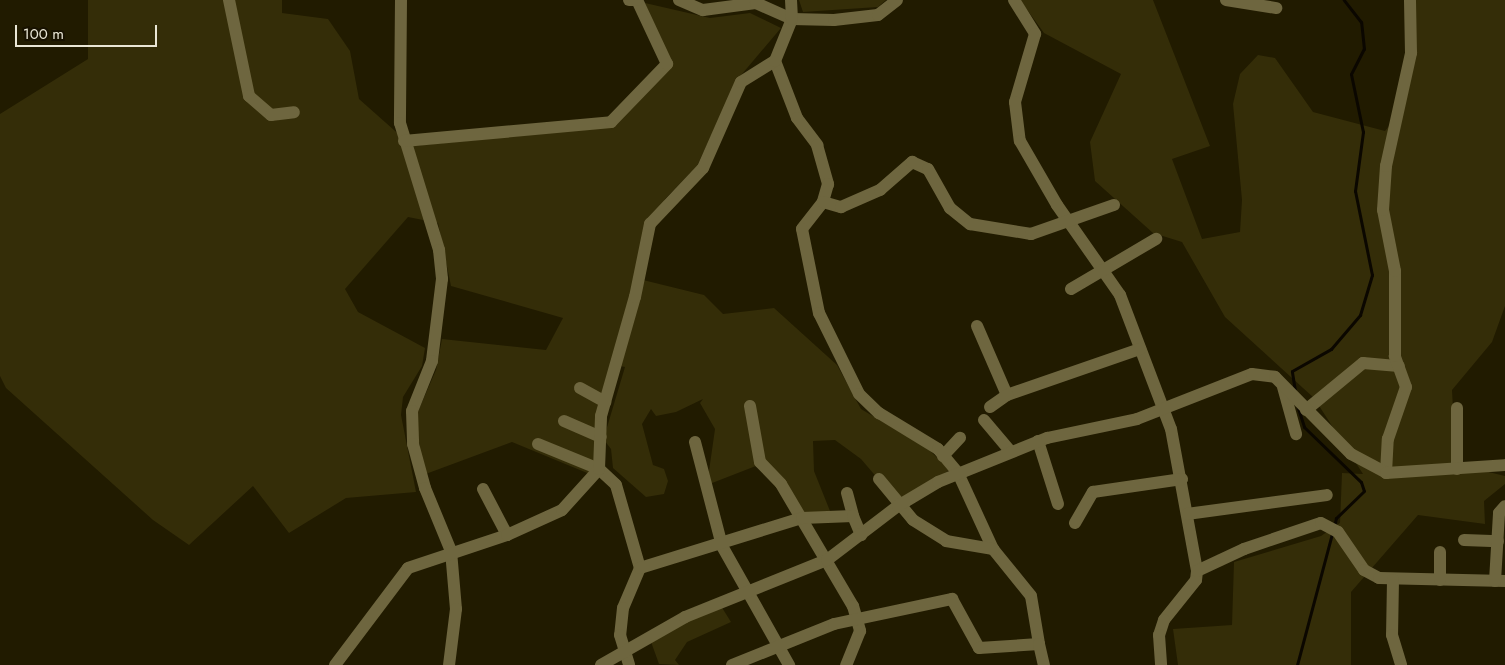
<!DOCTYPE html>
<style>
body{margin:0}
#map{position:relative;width:1505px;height:665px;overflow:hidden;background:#211b00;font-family:Jost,sans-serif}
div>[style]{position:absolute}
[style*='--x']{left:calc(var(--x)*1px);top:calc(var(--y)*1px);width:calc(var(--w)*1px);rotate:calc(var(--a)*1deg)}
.green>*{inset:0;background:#342d08}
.stream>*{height:3px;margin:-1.5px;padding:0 1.5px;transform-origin:1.5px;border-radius:1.5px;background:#0b0700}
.minor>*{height:12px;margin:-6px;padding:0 6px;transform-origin:6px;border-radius:6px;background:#6e663f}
span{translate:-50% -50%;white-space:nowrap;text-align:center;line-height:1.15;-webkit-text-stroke:5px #181200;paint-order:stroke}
.scale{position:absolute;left:15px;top:25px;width:142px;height:22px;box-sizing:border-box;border:2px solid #e9e6d5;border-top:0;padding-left:6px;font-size:15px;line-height:18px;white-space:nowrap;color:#e9e6d5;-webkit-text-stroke:4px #181200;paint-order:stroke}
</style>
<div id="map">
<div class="green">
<i style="clip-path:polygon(88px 0,282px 0,282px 13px,328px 19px,350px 51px,359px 99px,412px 146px,612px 127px,671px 66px,645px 3px,710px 18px,750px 13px,781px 28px,737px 80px,697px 166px,665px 199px,637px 271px,611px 382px,605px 434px,625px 367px,620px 366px,639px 279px,704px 295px,723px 314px,774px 308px,837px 365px,861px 409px,928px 449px,950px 470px,897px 501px,861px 459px,835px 440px,813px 441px,814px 471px,830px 511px,800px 518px,761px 464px,707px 485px,715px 429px,700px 403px,703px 399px,676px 412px,656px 416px,651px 409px,642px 424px,653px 465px,664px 469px,668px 481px,664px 494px,646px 497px,613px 468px,611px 449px,604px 440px,592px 475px,512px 442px,423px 475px,416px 416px,436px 370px,442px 339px,546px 350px,563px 318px,451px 286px,438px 223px,408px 217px,345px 289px,358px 312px,425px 348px,422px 366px,403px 397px,401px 415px,416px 492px,346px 498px,289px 533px,253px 486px,189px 545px,153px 520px,6px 388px,0 376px,0 114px,88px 59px)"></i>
<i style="clip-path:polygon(799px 0,886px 0,878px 7px,803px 12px)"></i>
<i style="clip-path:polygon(1020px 0,1153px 0,1210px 146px,1172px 159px,1202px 239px,1240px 232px,1242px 200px,1233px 104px,1240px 74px,1258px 55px,1275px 58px,1313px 112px,1385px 131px,1397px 116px,1412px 0,1505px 0,1505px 306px,1492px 342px,1452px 390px,1456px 464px,1505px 476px,1505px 484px,1484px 501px,1485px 524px,1418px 515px,1351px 592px,1351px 665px,1178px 665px,1173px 629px,1232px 625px,1234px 562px,1321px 536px,1340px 523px,1342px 473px,1363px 474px,1314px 398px,1225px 317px,1182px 242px,1153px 233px,1095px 181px,1090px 142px,1121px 74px,1044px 33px)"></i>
<i style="clip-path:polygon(721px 606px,731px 622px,687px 642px,675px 660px,679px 665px,659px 664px,650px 639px)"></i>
</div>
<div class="stream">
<i style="--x:1295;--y:391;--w:20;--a:-99"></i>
<i style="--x:1292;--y:371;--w:45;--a:-29.4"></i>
<i style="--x:1331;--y:349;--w:45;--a:-49.5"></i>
<i style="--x:1360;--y:315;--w:42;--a:-73.3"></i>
<i style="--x:1372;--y:275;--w:86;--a:-101.4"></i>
<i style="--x:1355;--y:191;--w:60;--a:-82.3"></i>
<i style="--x:1363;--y:132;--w:59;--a:-101.7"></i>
<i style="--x:1351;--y:74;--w:28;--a:-63"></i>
<i style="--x:1364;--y:49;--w:27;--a:-96"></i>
<i style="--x:1361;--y:22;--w:28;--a:-128"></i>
<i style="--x:1297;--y:405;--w:23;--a:72"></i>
<i style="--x:1304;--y:427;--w:79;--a:44"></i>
<i style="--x:1361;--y:482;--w:9;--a:72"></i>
<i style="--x:1364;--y:491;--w:39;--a:136"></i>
<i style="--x:1336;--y:518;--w:9;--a:103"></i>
<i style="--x:1297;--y:665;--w:137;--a:-75.1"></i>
</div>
<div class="minor">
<i style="--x:229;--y:0;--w:98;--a:78.2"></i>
<i style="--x:249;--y:96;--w:29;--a:41"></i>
<i style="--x:271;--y:115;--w:23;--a:-7"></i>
<i style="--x:401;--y:0;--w:123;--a:90.5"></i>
<i style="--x:400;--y:123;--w:133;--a:72.9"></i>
<i style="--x:439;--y:250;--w:29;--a:84"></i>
<i style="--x:442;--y:279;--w:83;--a:97"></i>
<i style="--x:432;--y:361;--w:54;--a:111.8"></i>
<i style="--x:412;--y:411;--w:33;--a:88"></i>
<i style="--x:413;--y:444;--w:46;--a:74.7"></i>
<i style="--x:425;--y:488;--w:68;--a:67.6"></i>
<i style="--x:451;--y:551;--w:58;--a:85.1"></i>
<i style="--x:456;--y:609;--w:56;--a:97.1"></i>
<i style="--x:679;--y:0;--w:26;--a:23"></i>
<i style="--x:703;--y:10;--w:53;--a:-7.5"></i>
<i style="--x:756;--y:3;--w:39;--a:24"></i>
<i style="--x:792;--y:19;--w:42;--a:1.4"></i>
<i style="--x:834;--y:20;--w:44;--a:-6.5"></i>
<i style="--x:878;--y:15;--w:24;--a:-38"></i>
<i style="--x:1014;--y:0;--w:40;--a:58"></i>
<i style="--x:1035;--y:34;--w:71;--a:106.4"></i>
<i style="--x:1015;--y:102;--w:39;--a:83"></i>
<i style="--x:1020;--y:141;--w:74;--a:60"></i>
<i style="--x:1057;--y:205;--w:110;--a:55"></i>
<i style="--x:1120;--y:295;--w:143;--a:69.2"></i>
<i style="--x:1171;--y:429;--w:144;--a:79.6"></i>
<i style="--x:1197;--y:571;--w:9;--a:96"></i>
<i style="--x:1196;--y:580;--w:51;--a:128.7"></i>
<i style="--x:1164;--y:620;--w:16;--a:108"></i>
<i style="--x:1159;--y:635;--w:30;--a:86"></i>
<i style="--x:1226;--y:0;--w:51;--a:9.1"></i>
<i style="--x:775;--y:61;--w:61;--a:68.9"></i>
<i style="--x:797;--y:118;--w:34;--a:53"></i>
<i style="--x:817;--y:145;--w:41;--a:74.2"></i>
<i style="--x:828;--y:184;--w:19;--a:106"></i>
<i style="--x:823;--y:202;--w:34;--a:128"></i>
<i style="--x:802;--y:229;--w:86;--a:78.6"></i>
<i style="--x:819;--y:313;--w:90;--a:63.7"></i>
<i style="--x:859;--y:394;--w:28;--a:44"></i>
<i style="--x:879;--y:413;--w:69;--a:31.4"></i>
<i style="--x:938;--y:449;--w:31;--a:50"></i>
<i style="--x:958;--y:473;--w:84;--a:65.3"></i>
<i style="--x:993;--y:549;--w:60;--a:51"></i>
<i style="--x:1031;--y:596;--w:49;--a:80.5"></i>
<i style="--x:404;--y:141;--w:208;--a:-5.2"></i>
<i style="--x:611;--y:122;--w:81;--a:-46"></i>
<i style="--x:667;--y:64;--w:71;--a:-115.1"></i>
<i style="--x:637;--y:0;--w:8;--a:180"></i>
<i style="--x:823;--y:202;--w:19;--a:16"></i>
<i style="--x:841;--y:207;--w:43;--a:-23.6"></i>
<i style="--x:880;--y:190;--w:43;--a:-41.2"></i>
<i style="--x:912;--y:162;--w:17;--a:24"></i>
<i style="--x:928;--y:169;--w:45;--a:60.6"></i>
<i style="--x:950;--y:208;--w:26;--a:39"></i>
<i style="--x:970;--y:224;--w:62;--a:9.3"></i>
<i style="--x:1031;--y:234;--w:88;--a:-19.3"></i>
<i style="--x:1071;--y:289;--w:99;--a:-30.5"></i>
<i style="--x:977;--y:326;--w:75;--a:66.5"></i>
<i style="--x:1007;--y:395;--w:141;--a:-19.1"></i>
<i style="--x:1283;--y:387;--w:49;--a:74.5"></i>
<i style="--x:580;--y:388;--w:29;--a:29"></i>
<i style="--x:750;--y:406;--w:57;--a:79.9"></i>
<i style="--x:760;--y:462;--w:30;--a:46"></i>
<i style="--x:781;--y:484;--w:142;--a:59.5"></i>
<i style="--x:853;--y:606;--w:26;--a:74"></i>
<i style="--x:860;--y:631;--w:37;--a:112"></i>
<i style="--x:990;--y:407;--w:21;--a:-35"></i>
<i style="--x:1306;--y:410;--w:74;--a:-39.5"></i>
<i style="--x:1363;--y:363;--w:36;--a:5"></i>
<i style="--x:984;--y:420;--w:42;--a:49.8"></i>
<i style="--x:564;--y:421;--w:40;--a:23.4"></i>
<i style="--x:1038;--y:441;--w:66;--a:72.4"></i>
<i style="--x:695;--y:442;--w:107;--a:75.4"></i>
<i style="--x:722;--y:546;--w:137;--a:60.6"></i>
<i style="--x:538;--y:444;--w:66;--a:22.3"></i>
<i style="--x:599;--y:469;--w:23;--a:43"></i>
<i style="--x:616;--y:485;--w:86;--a:73.9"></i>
<i style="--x:640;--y:568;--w:43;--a:113"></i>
<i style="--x:623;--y:608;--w:27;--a:96"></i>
<i style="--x:620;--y:635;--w:31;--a:73"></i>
<i style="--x:943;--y:456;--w:25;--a:-47"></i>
<i style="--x:1457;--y:469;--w:61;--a:-90"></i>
<i style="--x:1386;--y:473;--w:34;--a:-87"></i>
<i style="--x:1388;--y:439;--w:55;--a:-70.9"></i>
<i style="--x:1406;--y:387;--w:33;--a:-110"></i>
<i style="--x:1395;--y:356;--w:85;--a:-90"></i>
<i style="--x:1395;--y:271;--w:62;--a:-101.1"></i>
<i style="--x:1383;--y:210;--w:44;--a:-86.1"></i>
<i style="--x:1386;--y:166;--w:116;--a:-77.5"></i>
<i style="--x:1411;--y:53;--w:53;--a:-91.1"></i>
<i style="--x:879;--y:479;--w:53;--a:50.3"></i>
<i style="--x:913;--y:520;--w:39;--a:32"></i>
<i style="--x:946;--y:541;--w:48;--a:9.7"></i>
<i style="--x:483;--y:489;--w:52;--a:62.4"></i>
<i style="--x:847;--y:493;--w:24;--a:75"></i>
<i style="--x:1187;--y:514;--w:141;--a:-7.7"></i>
<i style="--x:1075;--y:523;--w:36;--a:-60"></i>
<i style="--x:1093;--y:492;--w:90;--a:-8.3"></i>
<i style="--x:1464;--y:540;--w:34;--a:2"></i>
<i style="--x:640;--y:568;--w:170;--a:-17.2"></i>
<i style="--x:802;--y:518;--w:51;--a:-2.2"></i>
<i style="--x:853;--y:516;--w:21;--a:67"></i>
<i style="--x:1197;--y:571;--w:52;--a:-25.1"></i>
<i style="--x:1244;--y:549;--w:81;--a:-18.7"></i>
<i style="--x:1321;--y:523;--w:19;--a:28"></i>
<i style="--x:1338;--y:532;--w:46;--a:55.6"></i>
<i style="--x:1364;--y:570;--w:17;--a:28"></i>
<i style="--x:1379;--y:578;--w:126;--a:1.4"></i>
<i style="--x:1393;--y:580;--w:55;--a:91"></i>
<i style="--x:1392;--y:635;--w:31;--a:73"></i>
<i style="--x:1440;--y:580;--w:28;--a:-90"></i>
<i style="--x:1495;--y:581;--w:68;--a:-86.6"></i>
<i style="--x:1499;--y:513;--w:9;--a:-49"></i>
<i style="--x:335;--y:665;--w:121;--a:-53"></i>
<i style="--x:408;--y:568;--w:104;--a:-18.4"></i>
<i style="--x:507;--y:535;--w:60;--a:-24.4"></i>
<i style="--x:562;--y:510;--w:55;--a:-47.9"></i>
<i style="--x:599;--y:469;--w:53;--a:-87.8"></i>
<i style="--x:601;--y:416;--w:124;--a:-74.1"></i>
<i style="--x:635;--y:297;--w:75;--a:-78.4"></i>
<i style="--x:650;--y:224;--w:77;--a:-46.6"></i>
<i style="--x:703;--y:168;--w:94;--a:-66.2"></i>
<i style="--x:741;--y:82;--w:40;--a:-32"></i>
<i style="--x:775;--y:61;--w:45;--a:-68"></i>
<i style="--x:792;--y:19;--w:19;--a:-93"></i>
<i style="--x:601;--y:665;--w:97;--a:-29.7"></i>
<i style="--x:685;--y:617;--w:153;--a:-21.9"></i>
<i style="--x:827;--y:560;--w:89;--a:-37.3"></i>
<i style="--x:898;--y:506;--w:47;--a:-31"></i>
<i style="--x:938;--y:482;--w:118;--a:-22"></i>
<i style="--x:1047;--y:438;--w:92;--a:-11.9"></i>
<i style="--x:1137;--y:419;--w:123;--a:-21.4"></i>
<i style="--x:1252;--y:374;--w:23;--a:7"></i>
<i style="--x:1275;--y:377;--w:108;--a:45.4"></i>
<i style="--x:1351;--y:454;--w:40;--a:28"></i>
<i style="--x:1386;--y:473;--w:119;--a:-3.8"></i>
<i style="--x:732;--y:665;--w:110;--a:-21.9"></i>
<i style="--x:834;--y:624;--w:121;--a:-12"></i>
<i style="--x:952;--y:599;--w:56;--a:61.1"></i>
<i style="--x:979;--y:648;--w:60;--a:-3.8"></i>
<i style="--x:1039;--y:644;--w:22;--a:77"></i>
</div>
<div class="scale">100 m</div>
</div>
